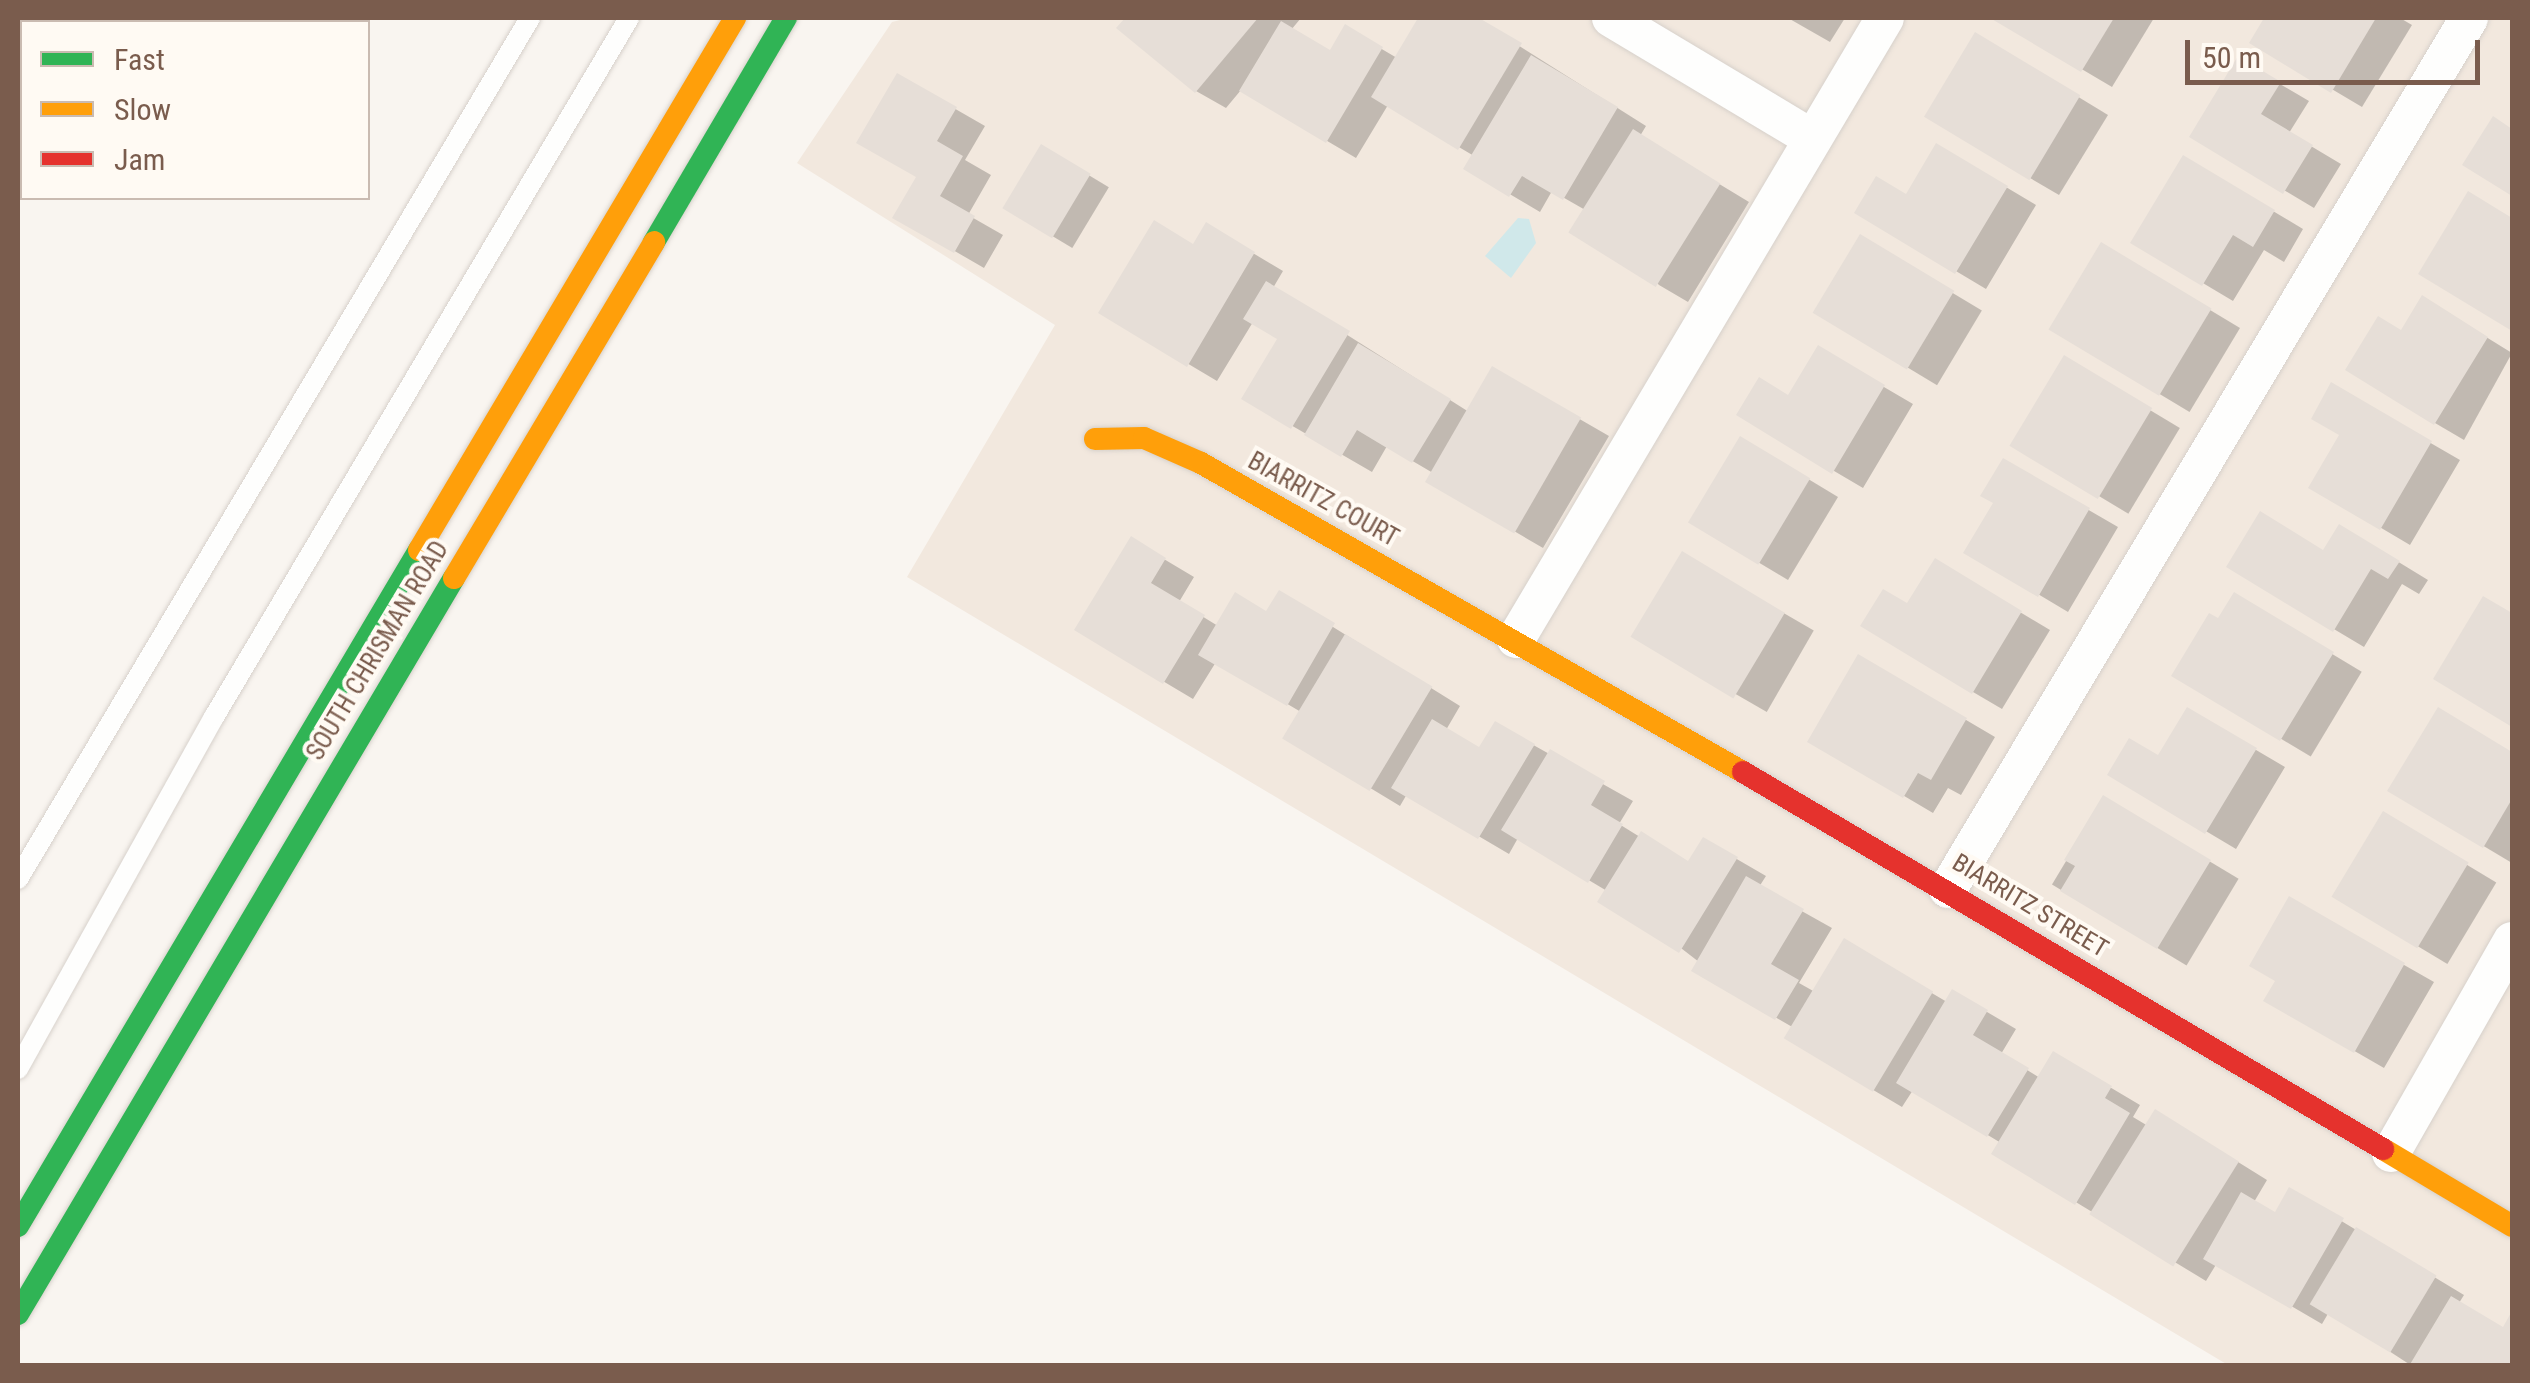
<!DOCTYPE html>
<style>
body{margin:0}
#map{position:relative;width:2530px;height:1383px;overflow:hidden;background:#f9f5f0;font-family:"Roboto Condensed",sans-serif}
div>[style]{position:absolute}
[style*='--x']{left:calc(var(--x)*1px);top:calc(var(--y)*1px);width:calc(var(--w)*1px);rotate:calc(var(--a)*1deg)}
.residential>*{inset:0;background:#f2e8de}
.water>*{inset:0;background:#d0e8ea}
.shadow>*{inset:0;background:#0003;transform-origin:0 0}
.building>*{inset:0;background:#e6ded7;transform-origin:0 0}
.roads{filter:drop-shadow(0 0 2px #d7d1cb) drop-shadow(0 0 2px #d7d1cb)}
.lane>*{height:20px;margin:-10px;padding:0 10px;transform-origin:10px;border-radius:10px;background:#fefefd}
.street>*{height:38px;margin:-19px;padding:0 19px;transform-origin:19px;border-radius:19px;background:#fefefd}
.fast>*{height:22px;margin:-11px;padding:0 11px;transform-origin:11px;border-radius:11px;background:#30b455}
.slow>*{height:22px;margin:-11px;padding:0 11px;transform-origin:11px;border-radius:11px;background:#ff9f0a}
.jam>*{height:22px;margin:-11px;padding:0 11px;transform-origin:11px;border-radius:11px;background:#e5322d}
span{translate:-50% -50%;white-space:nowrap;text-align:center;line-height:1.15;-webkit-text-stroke:8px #fffaf3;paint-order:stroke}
.street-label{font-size:25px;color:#7a5c4d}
.frame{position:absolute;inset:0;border:20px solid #7a5c4d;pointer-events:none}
.legend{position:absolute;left:20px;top:20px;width:350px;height:180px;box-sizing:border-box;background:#fffaf3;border:2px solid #cabbb1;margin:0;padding:12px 18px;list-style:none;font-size:30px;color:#7a5c4d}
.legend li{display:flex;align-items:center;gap:20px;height:50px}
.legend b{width:50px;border:2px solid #cabbb1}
.scale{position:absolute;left:2185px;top:40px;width:295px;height:45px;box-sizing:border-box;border:5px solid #7a5c4d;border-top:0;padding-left:12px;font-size:30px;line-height:35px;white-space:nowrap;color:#7a5c4d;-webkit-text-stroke:8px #fffaf3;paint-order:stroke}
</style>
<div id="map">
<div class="residential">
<i style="clip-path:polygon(908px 18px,2512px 18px,2512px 1365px,2228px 1365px,907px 577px,1055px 325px,797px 163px,892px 22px)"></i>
</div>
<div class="water">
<i style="clip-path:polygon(1518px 218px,1529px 219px,1536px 243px,1511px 278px,1485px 256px)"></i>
</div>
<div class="shadow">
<i style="clip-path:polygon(1128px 18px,1301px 18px,1291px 30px,1331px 53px,1346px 28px,1397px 58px,1421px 18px,1475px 18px,1646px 126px,1640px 136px,1749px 202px,1688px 302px,1659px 285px,1587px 211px,1552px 191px,1540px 212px,1466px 168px,1474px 156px,1388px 105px,1356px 158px,1241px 90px,1226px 108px,1196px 91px,1120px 28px)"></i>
<i style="clip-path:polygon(1788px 18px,1845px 18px,1830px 42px)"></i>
<i style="clip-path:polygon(1995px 18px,2154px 18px,2112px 87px)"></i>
<i style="clip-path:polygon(2267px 18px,2400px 18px,2412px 25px,2362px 107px,2252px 42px)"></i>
<i style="clip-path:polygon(2006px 53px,2108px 115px,2059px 195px,2030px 178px)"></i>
<i style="clip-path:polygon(2239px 60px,2309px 101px,2289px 133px,2341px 164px,2314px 208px,2193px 136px)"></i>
<i style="clip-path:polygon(898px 76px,985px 126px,965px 160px,991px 175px,968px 215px,1003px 235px,984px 268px,896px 217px,919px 176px)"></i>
<i style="clip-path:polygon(1937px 146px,2036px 205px,1986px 289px,1857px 212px,1907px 197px)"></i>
<i style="left:1042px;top:147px;width:78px;height:71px;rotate:31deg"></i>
<i style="clip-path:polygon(2184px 158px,2303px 229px,2284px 262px,2264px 250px,2233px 301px,2134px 242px)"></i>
<i style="clip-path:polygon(2469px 194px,2512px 220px,2512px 329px,2421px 274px)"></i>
<i style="left:1861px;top:238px;width:141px;height:87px;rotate:31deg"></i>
<i style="clip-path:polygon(1236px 243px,1283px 271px,1273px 288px,1469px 412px,1493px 369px,1609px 436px,1543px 548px,1428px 481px,1433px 473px,1387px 446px,1372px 472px,1244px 398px,1280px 338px,1253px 322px,1217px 381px,1101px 312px,1194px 247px)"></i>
<i style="left:2102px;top:245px;width:161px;height:98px;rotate:31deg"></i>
<i style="clip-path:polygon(2452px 316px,2512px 353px,2464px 440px,2435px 423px,2402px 332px)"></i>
<i style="clip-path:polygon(1819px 349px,1913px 404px,1863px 488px,1739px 415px,1790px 398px)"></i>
<i style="left:2065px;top:359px;width:134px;height:100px;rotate:31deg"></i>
<i style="clip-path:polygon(2332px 386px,2460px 460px,2410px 545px,2312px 487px,2343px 434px)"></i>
<i style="clip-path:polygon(1770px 456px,1838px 497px,1788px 580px,1691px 522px)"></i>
<i style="clip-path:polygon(2004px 461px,2118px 527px,2068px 612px,1967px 552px,1996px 502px)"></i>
<i style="clip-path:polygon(1132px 540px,1194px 577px,1179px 602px,1218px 626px,1267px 614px,1280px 594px,1460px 706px,1446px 730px,1480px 750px,1496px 724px,1633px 801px,1619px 824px,1640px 837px,1690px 863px,1704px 840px,1766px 876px,1759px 887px,1832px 928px,1799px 983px,1815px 992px,1845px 942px,1947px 1002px,1953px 992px,2016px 1029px,2001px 1054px,2040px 1078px,2054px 1054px,2140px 1105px,2133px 1117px,2148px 1126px,2185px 1129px,2267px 1180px,2254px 1202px,2276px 1215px,2290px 1190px,2464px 1295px,2459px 1303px,2504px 1330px,2512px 1316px,2512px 1366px,2412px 1366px,2329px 1312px,2322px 1324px,2217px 1263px,2206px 1281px,1995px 1153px,2001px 1143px,1913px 1090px,1902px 1107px,1787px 1039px,1794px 1028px,1694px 970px,1699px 962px,1607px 891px,1518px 838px,1509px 854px,1407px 794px,1400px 806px,1286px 737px,1301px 712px,1216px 662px,1193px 699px,1077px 630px)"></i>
<i style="clip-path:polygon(2369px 544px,2428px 580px,2419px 594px,2402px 584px,2364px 647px,2230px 567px)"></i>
<i style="left:1683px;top:555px;width:151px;height:94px;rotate:30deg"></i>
<i style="clip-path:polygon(1965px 579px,2050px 630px,2002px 709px,1973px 692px,1908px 606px)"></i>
<i style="left:2234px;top:595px;width:149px;height:99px;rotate:31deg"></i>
<i style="clip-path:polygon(2484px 599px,2512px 616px,2512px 724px,2436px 678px)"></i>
<i style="clip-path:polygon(1859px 657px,1995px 737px,1961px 795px,1948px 788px,1933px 813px,1811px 741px)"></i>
<i style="clip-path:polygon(2188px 710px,2285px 767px,2236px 849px,2110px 774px,2159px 758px)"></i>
<i style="clip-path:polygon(2438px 710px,2512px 754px,2512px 863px,2390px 790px)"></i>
<i style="left:2104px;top:798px;width:157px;height:101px;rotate:31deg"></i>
<i style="left:2384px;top:815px;width:131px;height:95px;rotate:31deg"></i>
<i style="clip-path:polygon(2290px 900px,2434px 982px,2384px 1068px,2266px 1000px,2278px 980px)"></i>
</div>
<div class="building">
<i style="clip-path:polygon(1125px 18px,1258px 18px,1195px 93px,1116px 28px)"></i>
<i style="clip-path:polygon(1418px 18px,1479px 18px,1522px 43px,1458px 150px,1371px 97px)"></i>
<i style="clip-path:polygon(1990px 18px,2114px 18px,2081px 72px)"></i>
<i style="clip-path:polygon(2264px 18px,2376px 18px,2331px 93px,2249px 43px)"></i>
<i style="clip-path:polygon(1281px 21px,1330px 50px,1345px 24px,1383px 47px,1326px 143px,1239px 91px)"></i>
<i style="left:1975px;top:32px;width:123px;height:99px;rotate:31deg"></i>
<i style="clip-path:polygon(1531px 55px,1618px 107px,1563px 200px,1522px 176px,1509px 197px,1463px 169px)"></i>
<i style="clip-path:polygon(2238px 56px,2281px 82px,2261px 114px,2313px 145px,2283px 194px,2189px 137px)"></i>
<i style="clip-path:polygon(897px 73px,957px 107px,937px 141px,963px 156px,940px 196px,975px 216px,954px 253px,892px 218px,916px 177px,856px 143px)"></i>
<i style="clip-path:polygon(2493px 116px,2512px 129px,2512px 196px,2462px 165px)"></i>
<i style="left:1633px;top:129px;width:103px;height:122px;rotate:32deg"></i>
<i style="clip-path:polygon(1936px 143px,2008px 186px,1955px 274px,1854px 213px,1876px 176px,1906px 194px)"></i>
<i style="left:1041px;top:144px;width:58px;height:75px;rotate:31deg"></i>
<i style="clip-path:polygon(2183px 155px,2275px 210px,2253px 247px,2233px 235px,2202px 286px,2130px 243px)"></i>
<i style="clip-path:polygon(2468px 191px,2512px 218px,2512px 331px,2418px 274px)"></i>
<i style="clip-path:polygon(1154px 220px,1193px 244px,1206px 222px,1255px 252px,1187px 367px,1098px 313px)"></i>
<i style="left:1860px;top:234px;width:110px;height:92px;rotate:31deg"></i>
<i style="left:2101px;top:242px;width:129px;height:102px;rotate:31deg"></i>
<i style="clip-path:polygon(1266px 281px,1350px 331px,1291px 429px,1241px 399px,1277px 339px,1243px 319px)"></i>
<i style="clip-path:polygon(2422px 295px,2488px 337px,2434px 425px,2345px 370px,2378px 316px,2401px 330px)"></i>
<i style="clip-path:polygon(1358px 343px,1451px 399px,1412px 463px,1357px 430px,1341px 457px,1304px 435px)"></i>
<i style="clip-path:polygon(1818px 345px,1885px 385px,1832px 474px,1736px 415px,1759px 377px,1788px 395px)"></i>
<i style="left:2064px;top:355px;width:103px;height:106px;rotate:31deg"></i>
<i style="left:1492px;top:366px;width:103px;height:134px;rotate:30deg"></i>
<i style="clip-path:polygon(2331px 382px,2432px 441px,2380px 530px,2308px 488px,2339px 435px,2311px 419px)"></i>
<i style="left:1740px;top:436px;width:82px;height:101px;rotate:31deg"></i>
<i style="clip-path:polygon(2003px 458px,2090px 508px,2038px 597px,1963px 553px,1993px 503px,1980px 496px)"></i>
<i style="clip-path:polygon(2260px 511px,2323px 550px,2339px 524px,2400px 561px,2388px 579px,2371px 569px,2333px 632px,2226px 567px)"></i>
<i style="clip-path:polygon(1131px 536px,1166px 558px,1151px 583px,1205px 615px,1163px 684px,1074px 630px)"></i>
<i style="left:1682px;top:551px;width:120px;height:100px;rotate:31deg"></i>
<i style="clip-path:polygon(1935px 558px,2022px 611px,1972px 694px,1860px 626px,1883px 589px,1907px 603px)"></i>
<i style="clip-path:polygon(1279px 590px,1335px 623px,1287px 706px,1198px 655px,1235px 592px,1266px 611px)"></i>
<i style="clip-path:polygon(2234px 592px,2334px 652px,2280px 741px,2171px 676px,2209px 613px,2218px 618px)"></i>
<i style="clip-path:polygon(2483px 596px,2512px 613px,2512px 727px,2433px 679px)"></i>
<i style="left:1345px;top:634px;width:102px;height:122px;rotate:31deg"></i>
<i style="clip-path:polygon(1858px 654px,1967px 718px,1931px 780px,1918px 773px,1903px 798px,1807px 742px)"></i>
<i style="clip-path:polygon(2187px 707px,2257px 748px,2205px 834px,2107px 775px,2129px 738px,2158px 755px)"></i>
<i style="clip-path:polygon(2438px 707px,2512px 752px,2512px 799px,2483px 848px,2387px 791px)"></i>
<i style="clip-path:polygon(1432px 719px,1479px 747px,1495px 721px,1535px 744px,1478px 839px,1391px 788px)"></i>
<i style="clip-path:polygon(1550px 749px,1605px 781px,1591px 805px,1623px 824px,1588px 883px,1501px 830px)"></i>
<i style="clip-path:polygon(2103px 795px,2211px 860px,2157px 949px,2060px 891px,2075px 866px,2064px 860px)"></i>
<i style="left:2383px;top:811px;width:100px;height:100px;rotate:31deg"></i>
<i style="clip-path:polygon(1641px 831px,1688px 861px,1703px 837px,1738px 857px,1679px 953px,1597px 902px)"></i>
<i style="clip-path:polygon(1746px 876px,1804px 909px,1771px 964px,1799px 980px,1775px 1020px,1691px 971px)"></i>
<i style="clip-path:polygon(2289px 896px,2405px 963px,2354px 1053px,2263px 1001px,2275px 981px,2249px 966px)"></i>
<i style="left:1844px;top:938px;width:104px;height:117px;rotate:31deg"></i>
<i style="clip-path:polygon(1952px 989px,1988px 1010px,1973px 1035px,2029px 1068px,1987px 1137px,1896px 1083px)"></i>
<i style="clip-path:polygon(2053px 1051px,2112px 1086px,2105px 1098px,2130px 1113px,2075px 1205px,1991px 1154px)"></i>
<i style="left:2155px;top:1109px;width:99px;height:124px;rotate:32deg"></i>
<i style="clip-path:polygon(2289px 1187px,2344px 1218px,2291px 1309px,2203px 1259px,2241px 1192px,2275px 1212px)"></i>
<i style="left:2356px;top:1227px;width:94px;height:90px;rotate:31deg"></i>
<i style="clip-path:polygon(2451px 1296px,2503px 1327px,2512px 1311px,2512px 1366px,2409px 1366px)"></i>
</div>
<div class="roads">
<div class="lane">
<i style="--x:18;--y:879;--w:1002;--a:-59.26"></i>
<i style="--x:18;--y:1069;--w:403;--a:-60.9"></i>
<i style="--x:214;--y:717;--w:813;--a:-59.3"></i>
</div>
<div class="street">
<i style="--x:1611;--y:18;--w:235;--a:30.9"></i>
<i style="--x:1516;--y:639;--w:722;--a:-59.28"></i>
<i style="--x:1948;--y:889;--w:1015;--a:-59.11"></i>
<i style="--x:2391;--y:1153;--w:244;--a:-60.3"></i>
</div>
<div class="fast">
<i style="--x:654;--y:242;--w:260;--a:-59.5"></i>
<i style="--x:18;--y:1226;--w:786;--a:-59.32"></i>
<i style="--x:18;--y:1314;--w:855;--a:-59.36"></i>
</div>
<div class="slow">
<i style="--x:1095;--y:439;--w:49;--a:-1.2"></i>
<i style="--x:1144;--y:438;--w:62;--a:23.7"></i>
<i style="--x:1201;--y:463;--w:624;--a:29.69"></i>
<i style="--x:419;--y:550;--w:619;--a:-59.29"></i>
<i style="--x:454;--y:578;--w:391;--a:-59.2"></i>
<i style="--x:2383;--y:1149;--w:150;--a:30.8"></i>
</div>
<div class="jam">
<i style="--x:1743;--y:772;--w:743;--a:30.5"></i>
</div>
</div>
<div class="street-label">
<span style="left:1323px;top:500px;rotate:29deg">BIARRITZ COURT</span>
<span style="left:378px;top:651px;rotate:-59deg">SOUTH CHRISMAN ROAD</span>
<span style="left:2030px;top:906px;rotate:31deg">BIARRITZ STREET</span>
</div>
<div class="frame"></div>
<ul class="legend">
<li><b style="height:12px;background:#30b455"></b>Fast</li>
<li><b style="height:12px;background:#ff9f0a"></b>Slow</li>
<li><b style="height:12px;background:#e5322d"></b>Jam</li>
</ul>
<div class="scale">50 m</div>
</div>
